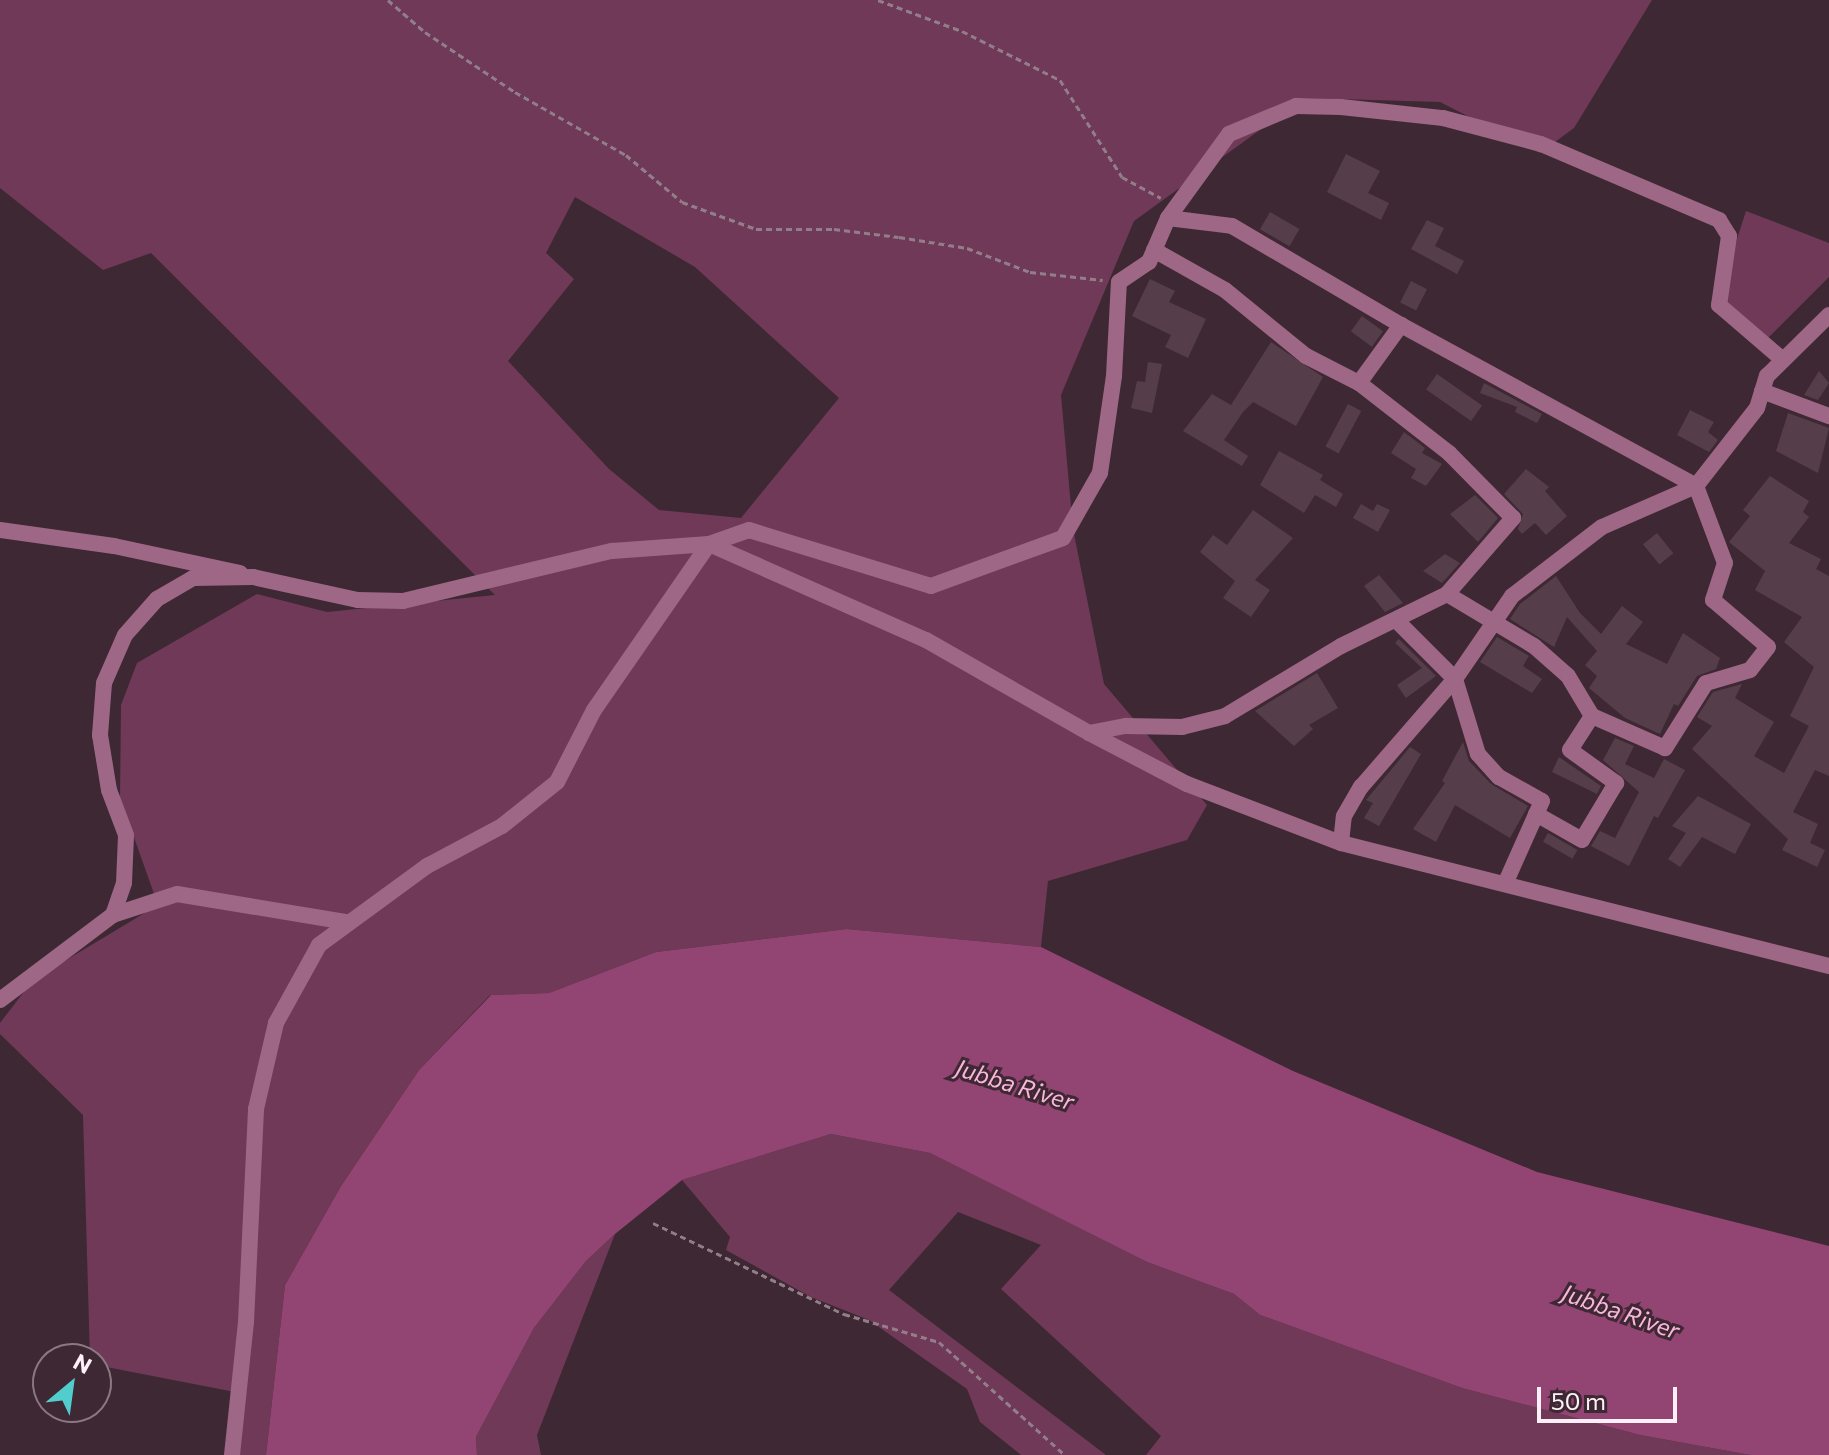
<!DOCTYPE html>
<style>
body{margin:0}
#map{position:relative;width:1829px;height:1455px;overflow:hidden;background:#3e2834;font-family:Commissioner,sans-serif}
div>[style]{position:absolute}
[style*='--x']{left:calc(var(--x)*1px);top:calc(var(--y)*1px);width:calc(var(--w)*1px);rotate:calc(var(--a)*1deg)}
.green>*{inset:0;background:#703958}
.water>*{inset:0;background:#924472}
.building>*{inset:0;background:#553e4a;transform-origin:0 0}
.path>*{height:3px;margin-top:-1.5px;transform-origin:0;background:repeating-linear-gradient(90deg,#917e88 0 6px,transparent 0 10px)}
.street>*{height:16px;margin:-8px;padding:0 8px;transform-origin:8px;border-radius:8px;background:#9e6785}
span{translate:-50% -50%;white-space:nowrap;text-align:center;line-height:1.15;-webkit-text-stroke:6px #3e2834;paint-order:stroke}
.water-label{font-size:24px;color:#f9b6da;font-style:italic}
.north{position:absolute;left:32px;top:1343px;width:80px;height:80px;box-sizing:border-box;background:#3e2834;border:2px solid #8b7882;border-radius:50%;rotate:29deg;font-size:22px;font-weight:700;line-height:32px;text-align:center;color:#fff0f7}
.north::after{content:'';display:block;margin:auto;width:28px;height:36px;background:#52cdce;clip-path:polygon(50% 0,100% 100%,50% 72%,0 100%)}
.scale{position:absolute;left:1537px;top:1387px;width:140px;height:36px;box-sizing:border-box;border:4px solid #fff0f7;border-top:0;padding-left:10px;font-size:24px;line-height:28px;white-space:nowrap;color:#fff0f7;-webkit-text-stroke:6px #3e2834;paint-order:stroke}
</style>
<div id="map">
<div class="green">
<i style="clip-path:polygon(evenodd,0 0,1652px 0,1574px 128px,1540px 153px,1440px 102px,1304px 98px,1134px 221px,1061px 395px,1073px 529px,1104px 684px,1207px 805px,1187px 840px,1048px 881px,1041px 947px,847px 929px,656px 952px,549px 993px,490px 995px,419px 1070px,341px 1186px,285px 1285px,266px 1455px,233px 1455px,235px 1392px,96px 1365px,96px 1359px,90px 1359px,83px 1115px,0 1034px,0 1023px,33px 980px,158px 905px,120px 798px,121px 705px,137px 663px,257px 594px,327px 612px,495px 595px,151px 253px,103px 270px,0 188px,0 0,575px 197px,695px 267px,839px 398px,741px 518px,659px 510px,609px 469px,508px 361px,574px 279px,546px 253px,575px 197px)"></i>
<i style="clip-path:polygon(1746px 211px,1829px 243px,1829px 277px,1765px 341px,1717px 301px)"></i>
<i style="clip-path:polygon(831px 1134px,930px 1153px,1147px 1262px,1234px 1294px,1260px 1315px,1462px 1388px,1640px 1435px,1750px 1455px,1146px 1455px,1161px 1436px,1001px 1289px,1041px 1245px,958px 1212px,889px 1290px,1106px 1455px,1021px 1455px,980px 1422px,967px 1389px,869px 1320px,811px 1297px,726px 1250px,730px 1237px,682px 1180px)"></i>
<i style="clip-path:polygon(615px 1234px,537px 1435px,541px 1455px,477px 1455px,476px 1437px,534px 1328px,586px 1261px)"></i>
</div>
<div class="water">
<i style="clip-path:polygon(847px 929px,1041px 947px,1293px 1071px,1537px 1172px,1829px 1246px,1829px 1455px,1750px 1455px,1640px 1435px,1462px 1388px,1260px 1315px,1234px 1294px,1147px 1262px,930px 1153px,831px 1134px,682px 1180px,615px 1234px,586px 1261px,534px 1328px,476px 1437px,477px 1455px,266px 1455px,285px 1285px,341px 1186px,419px 1070px,491px 995px,549px 993px,656px 952px)"></i>
</div>
<div class="building">
<i style="clip-path:polygon(1346px 154px,1380px 171px,1368px 193px,1389px 203px,1381px 220px,1327px 192px)"></i>
<i style="left:1270px;top:212px;width:34px;height:20px;rotate:30deg"></i>
<i style="clip-path:polygon(1427px 220px,1444px 228px,1435px 246px,1464px 261px,1457px 274px,1411px 249px)"></i>
<i style="clip-path:polygon(1150px 279px,1175px 291px,1169px 302px,1206px 319px,1188px 358px,1165px 347px,1171px 335px,1132px 316px)"></i>
<i style="left:1411px;top:281px;width:18px;height:24px;rotate:27deg"></i>
<i style="left:1362px;top:316px;width:26px;height:19px;rotate:36deg"></i>
<i style="clip-path:polygon(1271px 342px,1323px 377px,1296px 426px,1253px 402px,1243px 412px,1224px 440px,1248px 456px,1242px 466px,1183px 431px,1212px 394px,1231px 405px)"></i>
<i style="clip-path:polygon(1148px 362px,1162px 364px,1152px 413px,1131px 408px,1137px 381px,1145px 382px)"></i>
<i style="clip-path:polygon(1819px 371px,1829px 383px,1818px 400px,1804px 395px)"></i>
<i style="left:1437px;top:374px;width:55px;height:19px;rotate:35deg"></i>
<i style="clip-path:polygon(1484px 383px,1542px 414px,1537px 423px,1515px 412px,1517px 407px,1480px 393px)"></i>
<i style="left:1348px;top:404px;width:15px;height:48px;rotate:28deg"></i>
<i style="clip-path:polygon(1690px 410px,1714px 422px,1708px 432px,1718px 440px,1709px 452px,1677px 435px)"></i>
<i style="clip-path:polygon(1788px 413px,1829px 428px,1818px 473px,1776px 451px)"></i>
<i style="clip-path:polygon(1404px 432px,1425px 448px,1422px 453px,1442px 464px,1426px 486px,1411px 478px,1416px 469px,1391px 453px)"></i>
<i style="clip-path:polygon(1279px 451px,1323px 475px,1320px 480px,1343px 494px,1336px 507px,1315px 495px,1304px 513px,1260px 485px)"></i>
<i style="clip-path:polygon(1526px 469px,1549px 487px,1545px 491px,1567px 516px,1546px 535px,1535px 523px,1522px 534px,1518px 529px,1523px 514px,1504px 494px)"></i>
<i style="clip-path:polygon(1770px 476px,1809px 501px,1803px 512px,1809px 517px,1789px 543px,1821px 559px,1816px 569px,1829px 576px,1829px 776px,1815px 770px,1793px 812px,1818px 824px,1810px 843px,1825px 850px,1817px 867px,1782px 850px,1788px 839px,1692px 749px,1712px 726px,1697px 717px,1713px 692px,1742px 684px,1735px 698px,1774px 722px,1754px 756px,1784px 773px,1809px 726px,1790px 716px,1814px 667px,1784px 642px,1802px 617px,1755px 590px,1765px 571px,1729px 542px,1750px 516px,1743px 510px)"></i>
<i style="clip-path:polygon(1475px 495px,1498px 518px,1478px 542px,1450px 514px)"></i>
<i style="clip-path:polygon(1361px 504px,1373px 511px,1377px 504px,1390px 510px,1378px 532px,1353px 518px)"></i>
<i style="clip-path:polygon(1253px 510px,1293px 538px,1255px 580px,1270px 590px,1251px 617px,1223px 598px,1235px 581px,1200px 552px,1213px 535px,1227px 545px)"></i>
<i style="left:1657px;top:533px;width:26px;height:18px;rotate:51deg"></i>
<i style="clip-path:polygon(1445px 554px,1460px 563px,1442px 583px,1423px 571px)"></i>
<i style="clip-path:polygon(1379px 575px,1403px 603px,1385px 612px,1364px 586px)"></i>
<i style="clip-path:polygon(1556px 576px,1580px 613px,1601px 634px,1622px 606px,1643px 622px,1626px 644px,1667px 664px,1683px 633px,1720px 658px,1716px 669px,1697px 676px,1678px 706px,1674px 704px,1660px 734px,1625px 718px,1589px 688px,1597px 676px,1585px 665px,1597px 651px,1567px 617px,1554px 647px,1510px 619px,1520px 604px)"></i>
<i style="clip-path:polygon(1497px 637px,1529px 656px,1523px 666px,1542px 679px,1532px 693px,1480px 662px)"></i>
<i style="clip-path:polygon(1399px 639px,1436px 676px,1406px 698px,1397px 685px,1422px 668px,1395px 643px)"></i>
<i style="clip-path:polygon(1317px 673px,1338px 708px,1309px 725px,1313px 729px,1294px 746px,1255px 711px)"></i>
<i style="clip-path:polygon(1615px 738px,1634px 746px,1625px 764px,1654px 778px,1664px 759px,1685px 770px,1658px 818px,1654px 816px,1629px 866px,1591px 846px,1600px 831px,1615px 838px,1639px 792px,1603px 760px)"></i>
<i style="clip-path:polygon(1463px 742px,1469px 761px,1491px 784px,1528px 806px,1510px 838px,1455px 805px,1436px 842px,1413px 829px,1445px 783px,1442px 781px)"></i>
<i style="clip-path:polygon(1410px 747px,1421px 754px,1379px 826px,1364px 818px,1373px 803px,1366px 800px)"></i>
<i style="clip-path:polygon(1559px 757px,1601px 786px,1597px 794px,1552px 772px)"></i>
<i style="clip-path:polygon(1698px 796px,1751px 824px,1735px 854px,1702px 837px,1680px 867px,1668px 859px,1686px 833px,1672px 826px)"></i>
<i style="left:1548px;top:833px;width:34px;height:10px;rotate:30deg"></i>
</div>
<div class="path">
<i style="--x:388;--y:0;--w:49;--a:40.9"></i>
<i style="--x:425;--y:32;--w:108;--a:33.7"></i>
<i style="--x:515;--y:92;--w:128;--a:29.6"></i>
<i style="--x:626;--y:155;--w:73;--a:40"></i>
<i style="--x:682;--y:202;--w:79;--a:20"></i>
<i style="--x:756;--y:229;--w:78;--a:0"></i>
<i style="--x:834;--y:229;--w:65;--a:7"></i>
<i style="--x:899;--y:237;--w:69;--a:9.2"></i>
<i style="--x:967;--y:248;--w:67;--a:20.9"></i>
<i style="--x:1030;--y:272;--w:73;--a:6.3"></i>
<i style="--x:878;--y:0;--w:90;--a:20.3"></i>
<i style="--x:962;--y:31;--w:110;--a:26.6"></i>
<i style="--x:1060;--y:80;--w:115;--a:57.4"></i>
<i style="--x:1122;--y:177;--w:44;--a:28.3"></i>
<i style="--x:653;--y:1223;--w:212;--a:25.5"></i>
<i style="--x:844;--y:1314;--w:99;--a:16.4"></i>
<i style="--x:939;--y:1342;--w:169;--a:41.9"></i>
</div>
<div class="street">
<i style="--x:1168;--y:218;--w:64;--a:7.1"></i>
<i style="--x:1232;--y:226;--w:196;--a:30.4"></i>
<i style="--x:1154;--y:250;--w:81;--a:29.4"></i>
<i style="--x:1225;--y:290;--w:104;--a:39.2"></i>
<i style="--x:1306;--y:356;--w:59;--a:27"></i>
<i style="--x:1762;--y:391;--w:72;--a:20.5"></i>
<i style="--x:0;--y:530;--w:115;--a:8"></i>
<i style="--x:114;--y:546;--w:129;--a:12.1"></i>
<i style="--x:1447;--y:594;--w:101;--a:30.9"></i>
<i style="--x:1534;--y:646;--w:45;--a:41.4"></i>
<i style="--x:1568;--y:676;--w:47;--a:59"></i>
<i style="--x:1592;--y:716;--w:40;--a:122.9"></i>
<i style="--x:1570;--y:750;--w:57;--a:35.7"></i>
<i style="--x:1616;--y:783;--w:66;--a:120.8"></i>
<i style="--x:1582;--y:840;--w:53;--a:-150.5"></i>
<i style="--x:1397;--y:621;--w:82;--a:45"></i>
<i style="--x:1455;--y:679;--w:78;--a:73"></i>
<i style="--x:1478;--y:754;--w:31;--a:48"></i>
<i style="--x:1499;--y:777;--w:49;--a:29.2"></i>
<i style="--x:1542;--y:801;--w:89;--a:114"></i>
<i style="--x:1089;--y:733;--w:110;--a:27.5"></i>
<i style="--x:1187;--y:784;--w:165;--a:21"></i>
<i style="--x:1341;--y:843;--w:503;--a:14.15"></i>
<i style="--x:1341;--y:843;--w:27;--a:-84"></i>
<i style="--x:1344;--y:816;--w:34;--a:-60"></i>
<i style="--x:1361;--y:787;--w:143;--a:-49"></i>
<i style="--x:1455;--y:679;--w:101;--a:-55.5"></i>
<i style="--x:1512;--y:596;--w:113;--a:-37.5"></i>
<i style="--x:1602;--y:527;--w:103;--a:-23.6"></i>
<i style="--x:1696;--y:486;--w:99;--a:-52"></i>
<i style="--x:1757;--y:408;--w:34;--a:-73"></i>
<i style="--x:1767;--y:376;--w:87;--a:-44.5"></i>
<i style="--x:113;--y:915;--w:67;--a:-18.2"></i>
<i style="--x:177;--y:894;--w:172;--a:9.4"></i>
<i style="--x:0;--y:1000;--w:141;--a:-37"></i>
<i style="--x:113;--y:915;--w:34;--a:-71"></i>
<i style="--x:124;--y:883;--w:48;--a:-87.6"></i>
<i style="--x:126;--y:835;--w:48;--a:-110.7"></i>
<i style="--x:109;--y:790;--w:56;--a:-99.3"></i>
<i style="--x:100;--y:735;--w:52;--a:-85.6"></i>
<i style="--x:104;--y:683;--w:52;--a:-66.4"></i>
<i style="--x:125;--y:635;--w:48;--a:-48.4"></i>
<i style="--x:157;--y:599;--w:42;--a:-30.3"></i>
<i style="--x:193;--y:578;--w:60;--a:-1"></i>
<i style="--x:253;--y:577;--w:107;--a:12.4"></i>
<i style="--x:358;--y:600;--w:45;--a:1.3"></i>
<i style="--x:403;--y:601;--w:215;--a:-13.5"></i>
<i style="--x:612;--y:551;--w:97;--a:-4.1"></i>
<i style="--x:709;--y:544;--w:237;--a:23.9"></i>
<i style="--x:926;--y:640;--w:188;--a:29.7"></i>
<i style="--x:1089;--y:733;--w:38;--a:-11"></i>
<i style="--x:1126;--y:726;--w:56;--a:1"></i>
<i style="--x:1182;--y:727;--w:44;--a:-14.3"></i>
<i style="--x:1225;--y:716;--w:135;--a:-31.1"></i>
<i style="--x:1341;--y:646;--w:118;--a:-26.1"></i>
<i style="--x:1447;--y:594;--w:101;--a:-49"></i>
<i style="--x:1513;--y:518;--w:91;--a:-134.6"></i>
<i style="--x:1449;--y:453;--w:114;--a:-142.1"></i>
<i style="--x:1359;--y:383;--w:72;--a:-54.1"></i>
<i style="--x:1401;--y:325;--w:336;--a:28.6"></i>
<i style="--x:1696;--y:486;--w:82;--a:69.4"></i>
<i style="--x:1725;--y:563;--w:39;--a:108"></i>
<i style="--x:1713;--y:600;--w:72;--a:40.5"></i>
<i style="--x:1768;--y:647;--w:29;--a:128"></i>
<i style="--x:1750;--y:670;--w:46;--a:163.5"></i>
<i style="--x:1706;--y:683;--w:77;--a:122.2"></i>
<i style="--x:1665;--y:748;--w:80;--a:-156.3"></i>
<i style="--x:232;--y:1455;--w:134;--a:-84"></i>
<i style="--x:246;--y:1322;--w:213;--a:-87.3"></i>
<i style="--x:256;--y:1109;--w:88;--a:-76.9"></i>
<i style="--x:276;--y:1023;--w:89;--a:-61.1"></i>
<i style="--x:319;--y:945;--w:134;--a:-36.2"></i>
<i style="--x:427;--y:866;--w:85;--a:-28.1"></i>
<i style="--x:502;--y:826;--w:70;--a:-38.7"></i>
<i style="--x:557;--y:782;--w:81;--a:-62.8"></i>
<i style="--x:594;--y:710;--w:202;--a:-55.3"></i>
<i style="--x:709;--y:544;--w:42;--a:-19.3"></i>
<i style="--x:749;--y:530;--w:190;--a:17.1"></i>
<i style="--x:931;--y:586;--w:140;--a:-20"></i>
<i style="--x:1063;--y:538;--w:75;--a:-60.4"></i>
<i style="--x:1100;--y:473;--w:98;--a:-81.8"></i>
<i style="--x:1114;--y:376;--w:94;--a:-87"></i>
<i style="--x:1119;--y:282;--w:36;--a:-34"></i>
<i style="--x:1149;--y:262;--w:48;--a:-66.6"></i>
<i style="--x:1168;--y:218;--w:104;--a:-54"></i>
<i style="--x:1229;--y:134;--w:73;--a:-22.7"></i>
<i style="--x:1296;--y:106;--w:45;--a:1.3"></i>
<i style="--x:1341;--y:107;--w:103;--a:6.2"></i>
<i style="--x:1443;--y:118;--w:101;--a:14.9"></i>
<i style="--x:1541;--y:144;--w:194;--a:23.1"></i>
<i style="--x:1719;--y:220;--w:19;--a:58"></i>
<i style="--x:1729;--y:236;--w:70;--a:98.2"></i>
<i style="--x:1719;--y:305;--w:84;--a:40.7"></i>
</div>
<div class="water-label">
<span style="left:1015px;top:1084px;rotate:17deg">Jubba River</span>
<span style="left:1621px;top:1311px;rotate:19deg">Jubba River</span>
</div>
<div class="north">N</div>
<div class="scale">50 m</div>
</div>
